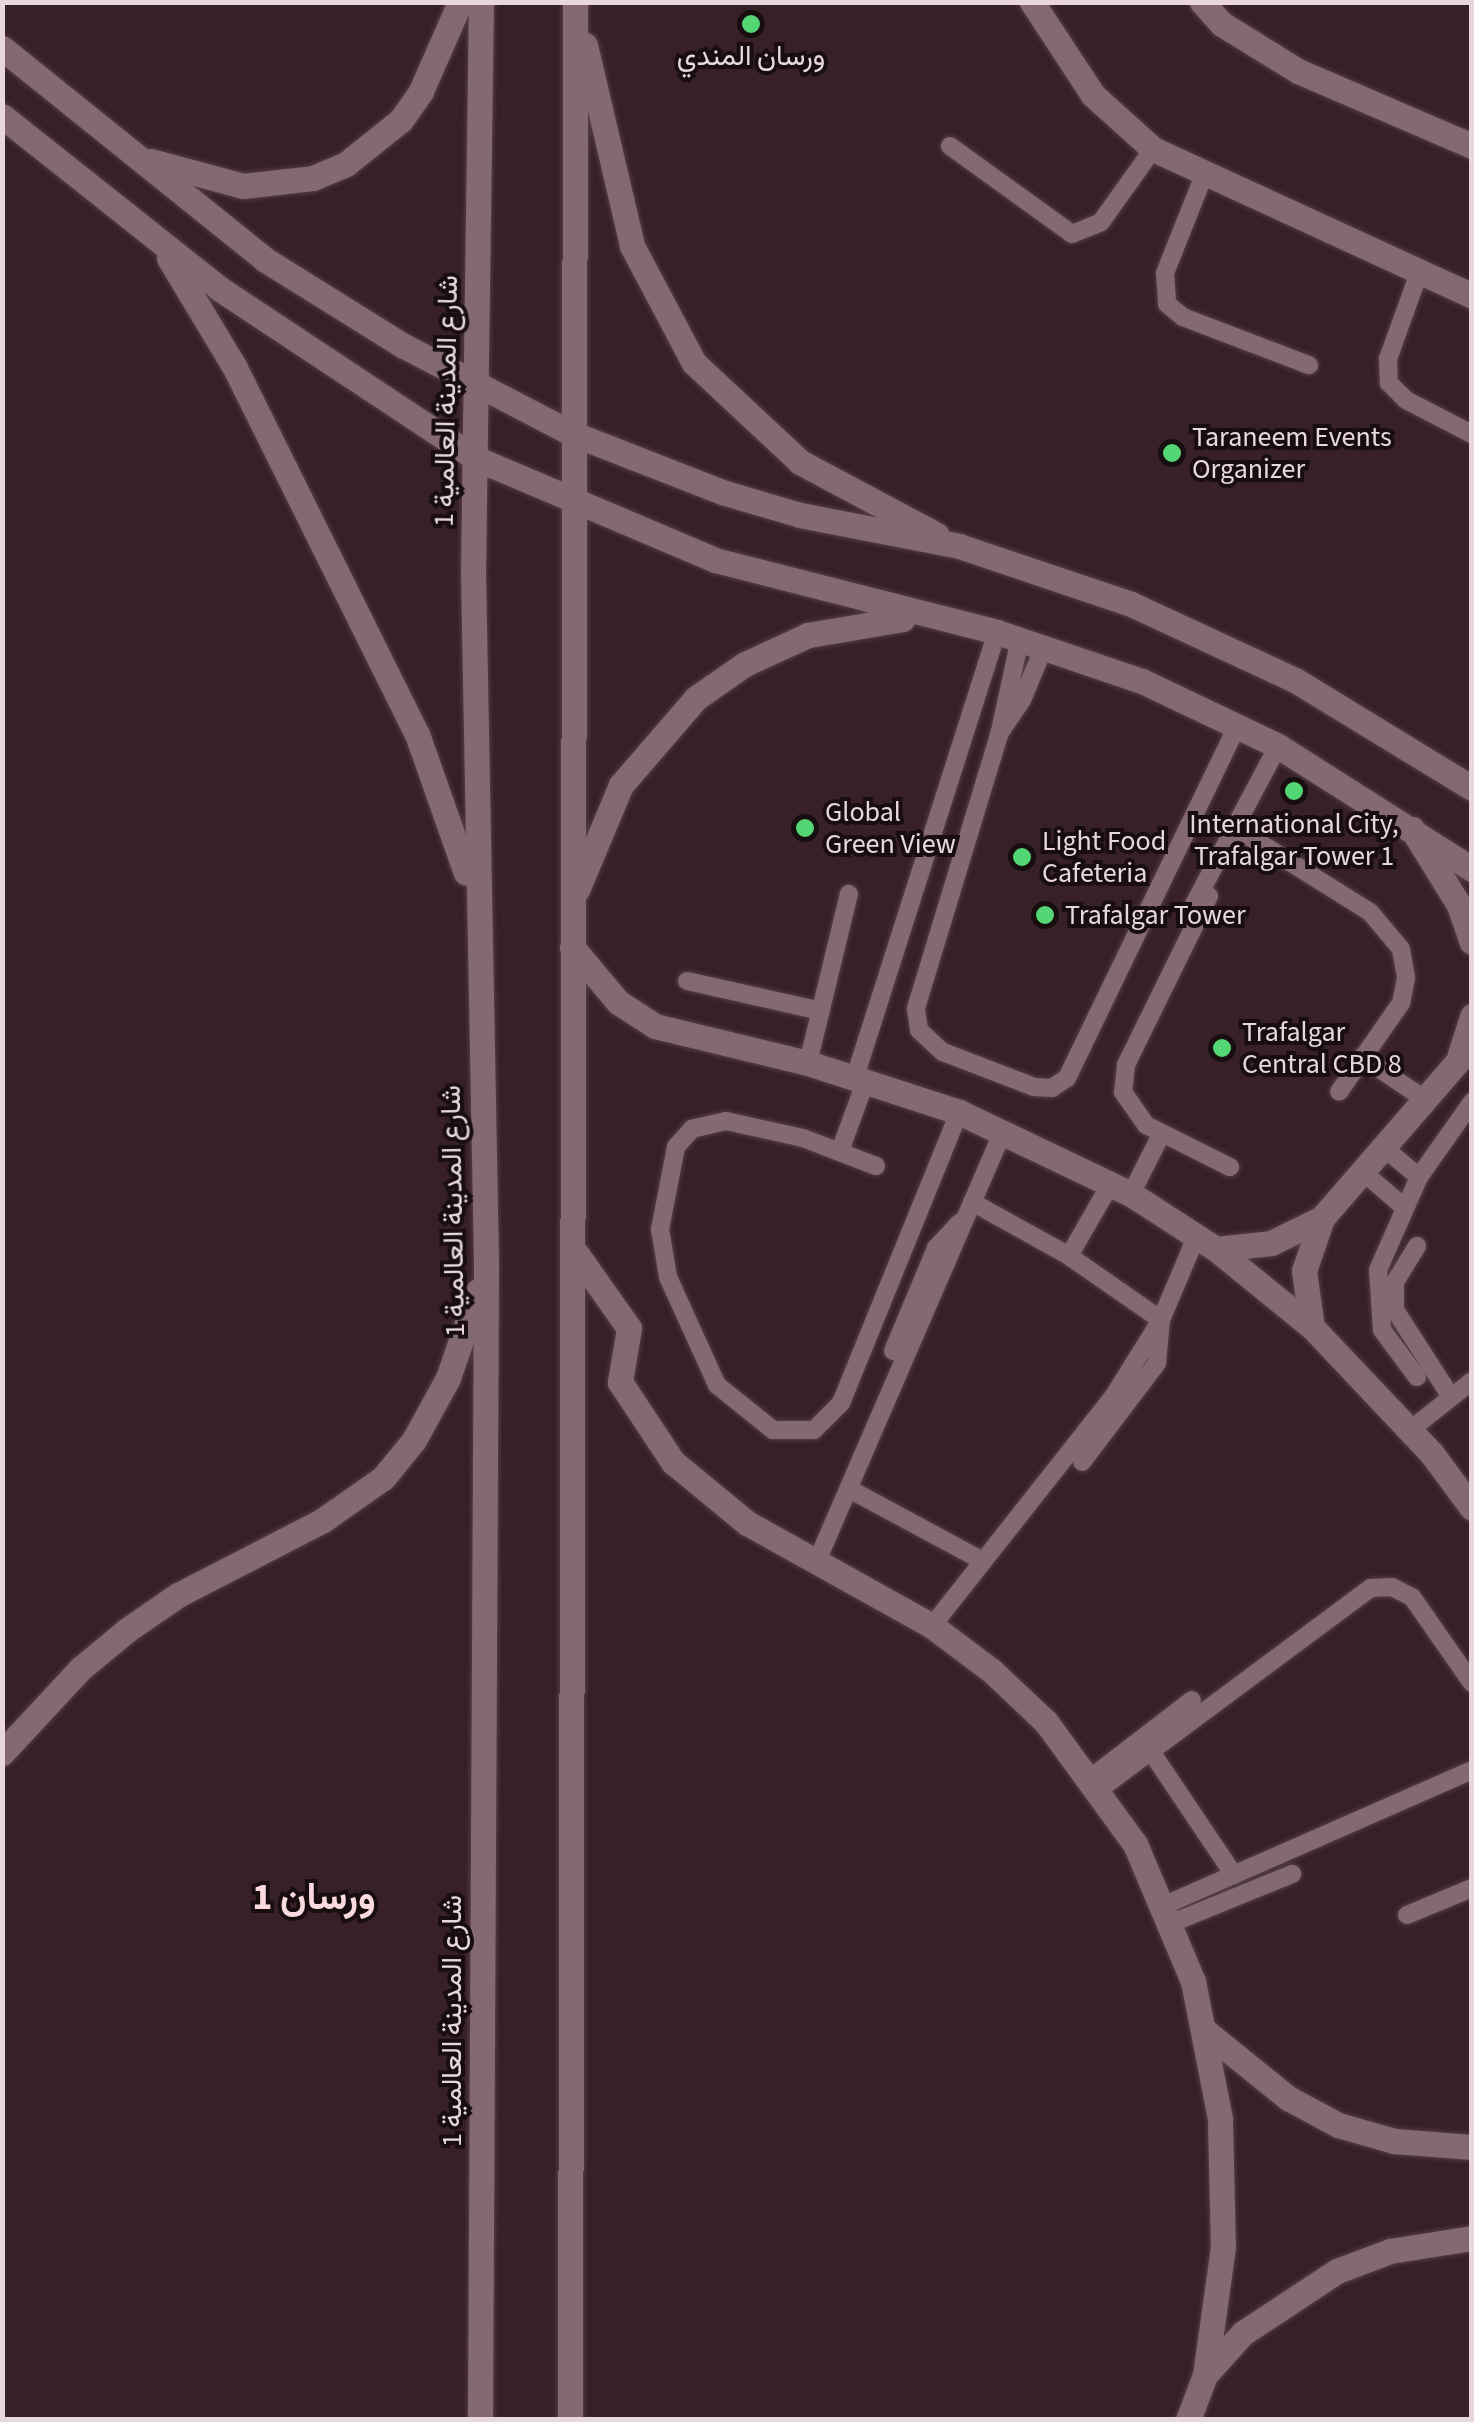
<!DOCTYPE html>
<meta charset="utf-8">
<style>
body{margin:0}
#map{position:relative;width:1474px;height:2422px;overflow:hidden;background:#382027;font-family:"Source Sans 3",Vazirmatn,sans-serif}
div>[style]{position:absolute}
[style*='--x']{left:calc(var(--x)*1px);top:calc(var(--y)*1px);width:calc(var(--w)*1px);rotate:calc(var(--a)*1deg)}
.roads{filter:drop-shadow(0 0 2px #533f45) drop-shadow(0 0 2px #533f45)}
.service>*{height:18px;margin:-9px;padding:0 9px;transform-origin:9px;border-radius:9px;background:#856970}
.minor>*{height:25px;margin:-12.5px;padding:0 12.5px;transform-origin:12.5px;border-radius:12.5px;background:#856970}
.tertiary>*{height:25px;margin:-12.5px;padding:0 12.5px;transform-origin:12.5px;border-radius:12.5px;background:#856970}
.dots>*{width:28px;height:28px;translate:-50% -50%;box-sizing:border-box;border:5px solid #180e10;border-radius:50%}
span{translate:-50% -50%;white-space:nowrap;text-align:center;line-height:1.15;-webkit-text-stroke:8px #180e10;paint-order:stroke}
.poi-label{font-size:28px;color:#e8d8db}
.left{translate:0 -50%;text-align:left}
.street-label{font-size:28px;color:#e8d8db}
.district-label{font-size:38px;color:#fad9e1;font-weight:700}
.frame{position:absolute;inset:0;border:5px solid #e8d8db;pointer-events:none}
</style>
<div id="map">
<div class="roads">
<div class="service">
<i style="--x:950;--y:146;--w:150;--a:35.8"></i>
<i style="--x:1072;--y:234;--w:31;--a:-22"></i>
<i style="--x:1101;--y:222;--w:90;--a:-54.5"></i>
<i style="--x:1204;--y:175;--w:105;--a:111.7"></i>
<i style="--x:1165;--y:273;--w:31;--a:86"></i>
<i style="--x:1167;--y:304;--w:21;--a:39"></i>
<i style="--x:1183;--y:317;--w:135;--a:20.9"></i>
<i style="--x:1420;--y:270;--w:95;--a:109.8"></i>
<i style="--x:1388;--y:359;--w:24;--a:88"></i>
<i style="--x:1389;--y:383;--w:24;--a:45"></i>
<i style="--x:1406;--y:400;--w:74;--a:27.3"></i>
<i style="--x:1020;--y:639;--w:98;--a:102.3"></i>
<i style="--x:999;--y:735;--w:286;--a:106.9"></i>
<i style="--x:916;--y:1009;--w:21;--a:82"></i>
<i style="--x:919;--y:1030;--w:33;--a:43"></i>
<i style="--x:943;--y:1052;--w:97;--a:21"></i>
<i style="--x:1034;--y:1087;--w:18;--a:3"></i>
<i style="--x:1052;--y:1088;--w:18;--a:-34"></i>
<i style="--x:1067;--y:1078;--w:392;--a:-64.2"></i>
<i style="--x:999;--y:734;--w:41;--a:-55.9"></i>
<i style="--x:1022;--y:700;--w:57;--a:-67.5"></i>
<i style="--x:1234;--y:827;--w:160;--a:32"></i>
<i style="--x:1370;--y:912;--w:48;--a:50"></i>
<i style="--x:1401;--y:949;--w:29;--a:80"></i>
<i style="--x:1406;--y:978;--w:25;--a:101"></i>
<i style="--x:1401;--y:1003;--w:108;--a:124.9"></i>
<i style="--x:1209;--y:896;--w:188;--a:116.2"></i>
<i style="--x:1126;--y:1065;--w:27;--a:96"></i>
<i style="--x:1123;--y:1092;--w:40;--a:55.1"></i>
<i style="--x:1146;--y:1125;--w:94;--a:26.6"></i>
<i style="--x:1194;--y:904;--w:179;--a:-62"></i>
<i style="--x:687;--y:981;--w:137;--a:12.6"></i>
<i style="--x:1362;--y:1057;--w:73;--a:33.9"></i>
<i style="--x:808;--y:1063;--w:174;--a:-76.4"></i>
<i style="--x:855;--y:1077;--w:467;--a:-72.3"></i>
<i style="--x:1383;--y:1147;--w:47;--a:39.8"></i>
<i style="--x:840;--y:1151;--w:76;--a:-69.9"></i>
<i style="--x:876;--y:1166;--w:78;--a:-159"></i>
<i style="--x:803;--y:1138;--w:79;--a:-167.6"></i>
<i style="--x:726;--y:1121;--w:35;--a:167"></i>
<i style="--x:692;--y:1129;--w:24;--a:132"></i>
<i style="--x:676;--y:1147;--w:84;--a:101"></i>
<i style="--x:660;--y:1229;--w:49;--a:80.5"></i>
<i style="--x:668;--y:1277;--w:119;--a:65.6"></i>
<i style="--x:717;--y:1385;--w:72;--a:38.8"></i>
<i style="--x:773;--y:1430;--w:41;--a:0"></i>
<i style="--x:814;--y:1430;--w:38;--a:-45"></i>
<i style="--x:841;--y:1403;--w:314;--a:-67.9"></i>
<i style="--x:1363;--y:1172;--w:54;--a:40.5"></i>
<i style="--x:1131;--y:1194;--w:68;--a:-63.1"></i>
<i style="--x:972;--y:1202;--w:111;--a:29.1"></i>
<i style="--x:1069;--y:1256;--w:112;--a:34.8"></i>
<i style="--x:1161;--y:1320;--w:43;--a:95.3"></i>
<i style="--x:1157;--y:1363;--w:124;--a:127.1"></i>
<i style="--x:1417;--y:1246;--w:42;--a:121.4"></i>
<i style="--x:1395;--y:1282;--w:28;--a:90"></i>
<i style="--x:1395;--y:1310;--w:103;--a:57.2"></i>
<i style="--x:1069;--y:1256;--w:84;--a:-60.1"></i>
<i style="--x:893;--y:1351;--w:112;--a:-67.3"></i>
<i style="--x:936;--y:1248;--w:35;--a:-47"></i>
<i style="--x:1417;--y:1377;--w:59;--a:-126.7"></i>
<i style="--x:1382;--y:1330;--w:60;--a:-93.8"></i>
<i style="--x:1378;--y:1270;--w:102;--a:-66.2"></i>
<i style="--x:1419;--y:1177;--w:92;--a:-54.8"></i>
<i style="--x:1410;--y:1430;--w:79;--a:-38.3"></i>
<i style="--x:851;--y:1490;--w:150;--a:28.3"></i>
<i style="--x:817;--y:1561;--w:469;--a:-66.6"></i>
<i style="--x:932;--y:1626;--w:292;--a:-51.7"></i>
<i style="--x:1113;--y:1397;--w:91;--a:-58.1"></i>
<i style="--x:1161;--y:1320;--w:90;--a:-67.1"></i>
<i style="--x:1152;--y:1753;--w:147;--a:56.1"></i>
<i style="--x:1092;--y:1777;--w:126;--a:-37.6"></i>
<i style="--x:1100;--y:1789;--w:337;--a:-36.6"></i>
<i style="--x:1371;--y:1588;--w:21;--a:-3"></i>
<i style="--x:1392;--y:1587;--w:22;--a:27"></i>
<i style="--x:1412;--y:1597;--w:105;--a:55.1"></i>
<i style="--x:1165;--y:1905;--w:335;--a:-23.7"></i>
<i style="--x:1407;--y:1915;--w:70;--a:-22.6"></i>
<i style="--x:1172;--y:1923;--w:130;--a:-22.2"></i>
</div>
<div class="minor">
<i style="--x:1032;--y:2;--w:111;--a:56.7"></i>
<i style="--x:1093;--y:95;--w:81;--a:42"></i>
<i style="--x:1153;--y:149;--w:351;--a:24.7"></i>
<i style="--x:1202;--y:2;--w:30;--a:48"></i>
<i style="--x:1222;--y:24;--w:89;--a:31.7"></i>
<i style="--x:1298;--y:71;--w:189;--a:23.3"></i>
<i style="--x:1412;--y:829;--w:89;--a:58.3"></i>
<i style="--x:1459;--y:905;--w:39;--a:71"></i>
<i style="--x:572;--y:947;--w:72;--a:50.1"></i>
<i style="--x:618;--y:1002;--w:44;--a:33"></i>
<i style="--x:655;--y:1026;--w:157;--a:13.6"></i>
<i style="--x:808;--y:1063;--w:159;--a:18"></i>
<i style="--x:959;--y:1112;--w:191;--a:25.5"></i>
<i style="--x:1131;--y:1194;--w:101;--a:32.9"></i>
<i style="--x:1216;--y:1249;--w:124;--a:39.1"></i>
<i style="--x:1312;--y:1327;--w:175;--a:46.6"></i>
<i style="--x:1432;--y:1454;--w:67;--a:53.5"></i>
<i style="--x:1460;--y:1054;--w:40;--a:-72"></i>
<i style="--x:1216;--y:1249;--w:55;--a:-6.2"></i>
<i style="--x:1271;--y:1243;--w:57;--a:-26.1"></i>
<i style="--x:1312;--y:1327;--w:57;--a:-98.1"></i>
<i style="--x:1304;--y:1271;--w:56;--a:-71.2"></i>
<i style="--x:1322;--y:1218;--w:229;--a:-49.1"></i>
</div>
<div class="tertiary">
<i style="--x:585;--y:45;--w:206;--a:76.8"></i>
<i style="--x:632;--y:246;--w:132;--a:62.1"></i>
<i style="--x:694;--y:363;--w:145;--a:43"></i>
<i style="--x:800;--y:462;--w:155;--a:28.1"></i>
<i style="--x:2;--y:48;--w:336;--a:38.8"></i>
<i style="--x:264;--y:259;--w:165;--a:31.9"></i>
<i style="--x:404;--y:346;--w:188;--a:27.5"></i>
<i style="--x:571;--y:433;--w:162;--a:21.3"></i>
<i style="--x:722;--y:492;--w:81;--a:16.4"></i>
<i style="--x:800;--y:515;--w:162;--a:11"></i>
<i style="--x:959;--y:546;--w:182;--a:18.6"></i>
<i style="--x:1131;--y:604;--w:181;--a:24.9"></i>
<i style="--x:1295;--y:680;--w:207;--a:31.4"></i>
<i style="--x:2;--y:116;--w:278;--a:38.4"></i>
<i style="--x:220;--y:289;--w:306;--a:33.5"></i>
<i style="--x:475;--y:458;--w:261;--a:23"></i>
<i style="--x:715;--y:560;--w:291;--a:14.3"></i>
<i style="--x:997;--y:632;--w:153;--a:18.7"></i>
<i style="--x:1142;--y:681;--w:151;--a:25.5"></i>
<i style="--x:1278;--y:746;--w:230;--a:32.4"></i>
<i style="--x:151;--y:161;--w:95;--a:15.2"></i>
<i style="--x:243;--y:186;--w:70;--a:-6.5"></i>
<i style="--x:313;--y:178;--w:36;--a:-23"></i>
<i style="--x:346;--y:164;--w:70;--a:-38.7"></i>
<i style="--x:401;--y:120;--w:35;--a:-55"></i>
<i style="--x:421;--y:91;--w:97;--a:-66.3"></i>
<i style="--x:169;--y:258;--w:128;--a:59"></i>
<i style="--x:235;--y:368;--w:409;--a:63.6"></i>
<i style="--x:417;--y:734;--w:147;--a:70.6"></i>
<i style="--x:577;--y:890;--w:114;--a:-67.3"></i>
<i style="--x:621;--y:785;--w:115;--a:-49.2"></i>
<i style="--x:696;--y:698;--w:60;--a:-34.8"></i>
<i style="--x:745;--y:664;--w:69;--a:-24.7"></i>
<i style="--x:808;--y:635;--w:96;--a:-9.6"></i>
<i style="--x:576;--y:1253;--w:92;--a:54.8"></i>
<i style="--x:629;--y:1328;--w:55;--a:99.5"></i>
<i style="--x:620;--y:1382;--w:96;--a:56.5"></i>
<i style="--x:673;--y:1462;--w:96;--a:39.5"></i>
<i style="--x:747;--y:1523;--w:212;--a:29.1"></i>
<i style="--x:932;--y:1626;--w:75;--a:36.9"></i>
<i style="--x:992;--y:1671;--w:74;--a:43.4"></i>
<i style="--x:1046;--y:1722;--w:151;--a:53.9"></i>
<i style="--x:1135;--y:1844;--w:149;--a:67.1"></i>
<i style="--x:1193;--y:1981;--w:141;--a:78.9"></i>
<i style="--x:1220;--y:2119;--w:128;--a:88.7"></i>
<i style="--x:1223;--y:2247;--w:129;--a:98"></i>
<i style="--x:1205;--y:2375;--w:48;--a:110.7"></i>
<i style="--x:2;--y:1753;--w:115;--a:-47.1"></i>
<i style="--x:80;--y:1669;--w:61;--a:-39.7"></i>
<i style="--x:127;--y:1630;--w:62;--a:-34.5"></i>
<i style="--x:178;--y:1595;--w:163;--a:-27.3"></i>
<i style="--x:323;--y:1520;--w:73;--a:-35"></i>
<i style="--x:383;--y:1478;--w:49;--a:-50.8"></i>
<i style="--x:414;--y:1440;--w:71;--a:-61.3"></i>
<i style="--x:448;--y:1378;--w:92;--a:-71"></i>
<i style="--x:1205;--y:2031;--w:107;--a:38.9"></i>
<i style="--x:1288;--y:2098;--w:57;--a:28.4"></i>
<i style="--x:1338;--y:2125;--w:58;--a:15.9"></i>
<i style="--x:1394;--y:2141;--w:78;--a:4.4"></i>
<i style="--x:1205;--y:2375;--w:57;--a:-47.9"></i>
<i style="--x:1243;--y:2333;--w:113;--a:-33.4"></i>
<i style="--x:1337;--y:2271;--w:57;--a:-20.7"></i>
<i style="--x:1390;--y:2251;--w:83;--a:-9"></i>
<i style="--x:480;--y:2420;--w:1158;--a:-89.7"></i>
<i style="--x:486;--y:1262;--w:688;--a:-91.08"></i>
<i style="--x:473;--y:574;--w:572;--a:-89.2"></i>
<i style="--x:570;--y:2420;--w:2418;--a:-89.88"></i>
</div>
</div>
<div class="dots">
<i style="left:751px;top:24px;background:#53d673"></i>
<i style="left:1172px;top:453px;background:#53d673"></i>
<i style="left:1294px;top:791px;background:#53d673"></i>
<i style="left:805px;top:828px;background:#53d673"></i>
<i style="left:1022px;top:857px;background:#53d673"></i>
<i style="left:1045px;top:915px;background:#53d673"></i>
<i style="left:1222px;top:1048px;background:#53d673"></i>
</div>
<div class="poi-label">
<span style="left:751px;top:56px">ورسان المندي</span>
<span class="left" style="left:1192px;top:453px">Taraneem Events<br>Organizer</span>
<span class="left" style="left:825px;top:828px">Global<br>Green View</span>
<span style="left:1294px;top:840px">International City,<br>Trafalgar Tower 1</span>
<span class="left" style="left:1042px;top:857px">Light Food<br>Cafeteria</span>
<span class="left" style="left:1065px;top:915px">Trafalgar Tower</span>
<span class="left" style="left:1242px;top:1048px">Trafalgar<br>Central CBD 8</span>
</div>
<div class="street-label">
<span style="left:446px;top:401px;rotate:-89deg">شارع المدينة العالمية 1</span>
<span style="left:453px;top:1211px;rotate:-91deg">شارع المدينة العالمية 1</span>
<span style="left:452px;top:2021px;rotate:-90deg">شارع المدينة العالمية 1</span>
</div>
<div class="district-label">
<span style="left:314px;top:1898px">ورسان 1</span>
</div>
<div class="frame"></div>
</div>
